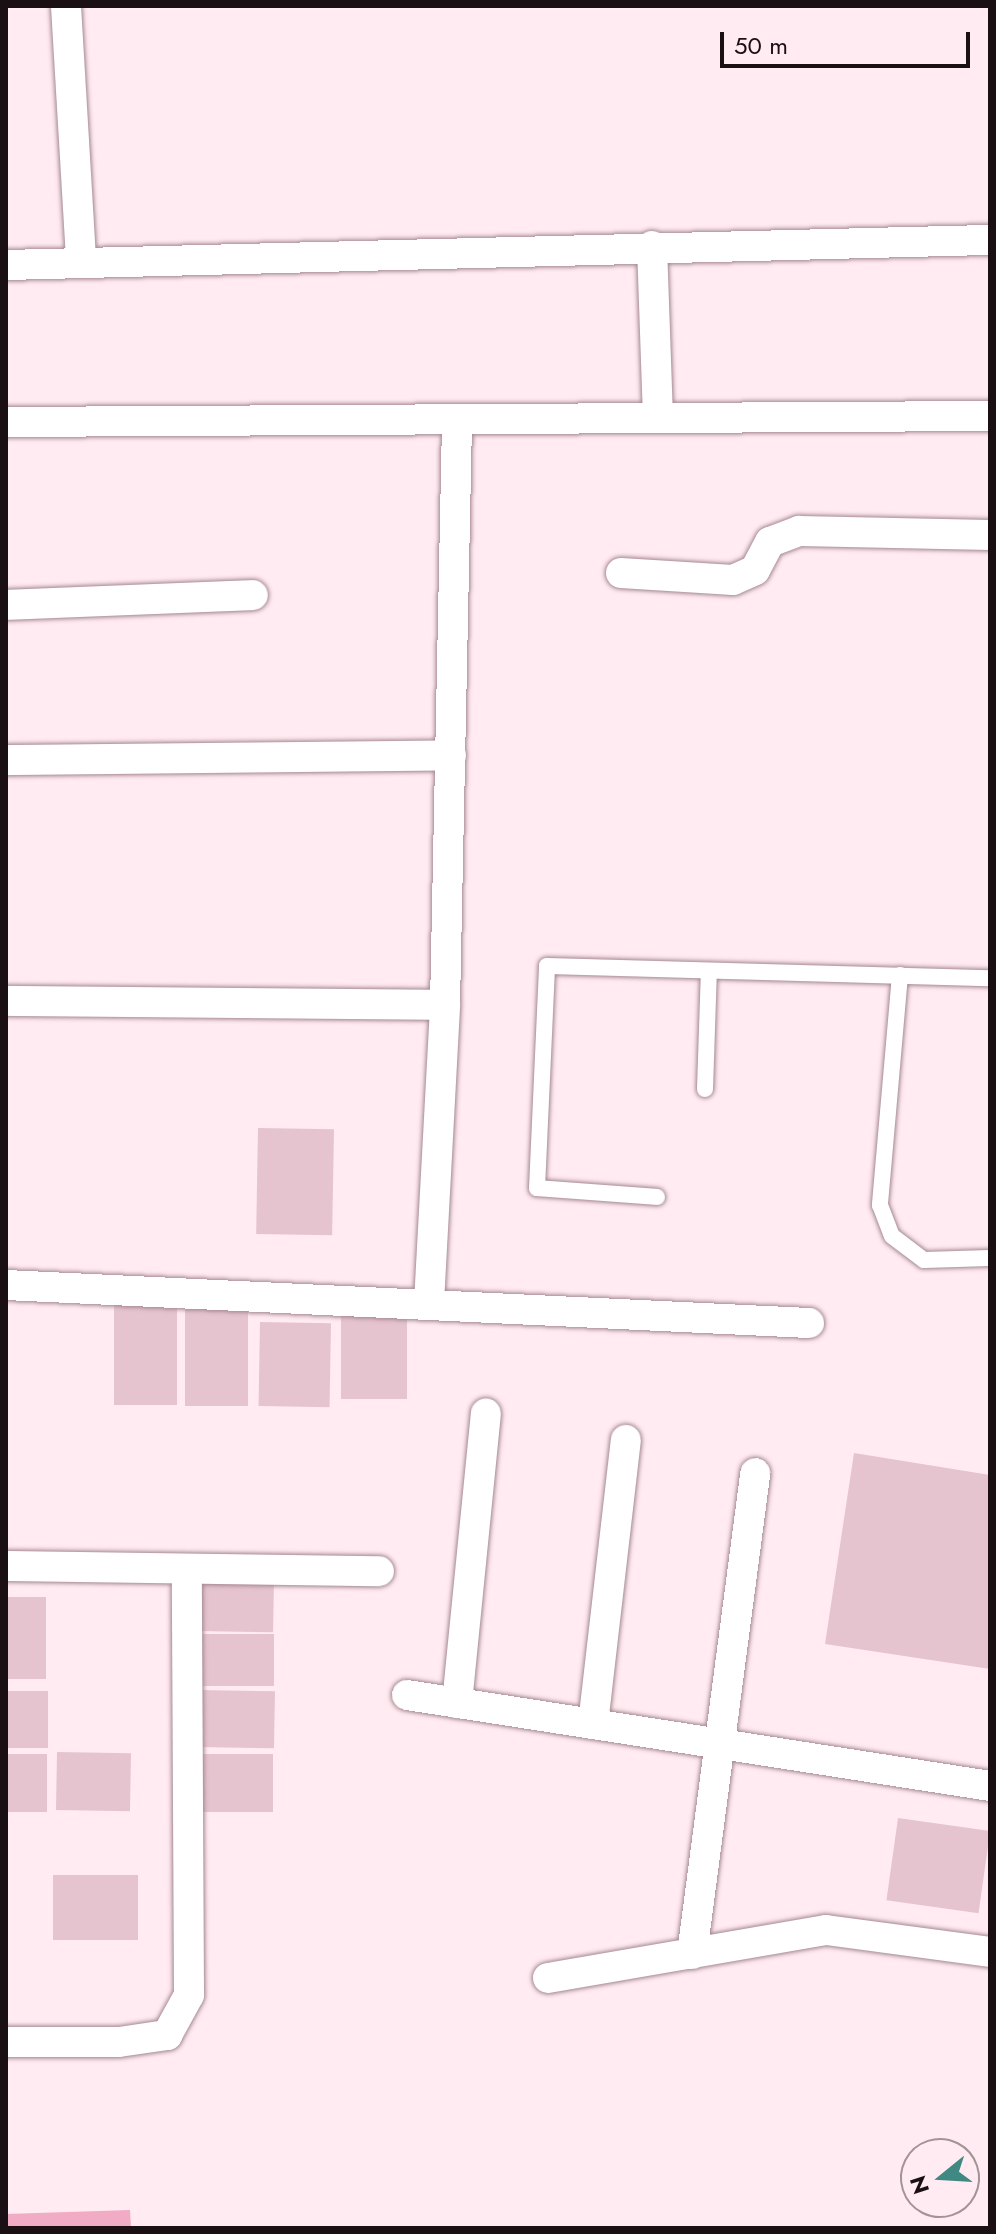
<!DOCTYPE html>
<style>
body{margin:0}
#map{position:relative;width:996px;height:2234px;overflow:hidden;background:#ffebf1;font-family:Jost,sans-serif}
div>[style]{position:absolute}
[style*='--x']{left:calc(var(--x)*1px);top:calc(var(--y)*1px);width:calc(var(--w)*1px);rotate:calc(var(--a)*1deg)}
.green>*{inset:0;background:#f2abc5}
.building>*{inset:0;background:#e5c4cf;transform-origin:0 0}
.roads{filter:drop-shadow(0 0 2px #a68892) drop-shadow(0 0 2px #a68892)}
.lane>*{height:16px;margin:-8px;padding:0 8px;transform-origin:8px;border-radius:8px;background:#fff}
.street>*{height:30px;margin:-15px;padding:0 15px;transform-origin:15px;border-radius:15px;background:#fff}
span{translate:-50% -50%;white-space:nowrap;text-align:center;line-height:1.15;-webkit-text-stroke:6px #ffebf1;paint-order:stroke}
.frame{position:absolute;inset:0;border:8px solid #1a0f13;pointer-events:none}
.north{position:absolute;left:900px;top:2138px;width:80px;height:80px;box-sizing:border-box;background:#ffebf1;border:2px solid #a39398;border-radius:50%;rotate:252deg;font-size:22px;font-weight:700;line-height:32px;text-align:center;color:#1a0f13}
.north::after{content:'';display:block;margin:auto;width:28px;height:36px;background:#408882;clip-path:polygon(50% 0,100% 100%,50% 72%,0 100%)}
.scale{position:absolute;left:720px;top:32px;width:250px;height:36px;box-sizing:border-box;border:4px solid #1a0f13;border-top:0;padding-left:10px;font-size:24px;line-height:28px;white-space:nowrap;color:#1a0f13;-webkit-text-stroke:6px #ffebf1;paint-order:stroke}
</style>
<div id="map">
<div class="green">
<i style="clip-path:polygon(130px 2210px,131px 2228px,6px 2228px,6px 2214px)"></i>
</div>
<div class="building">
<i style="left:258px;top:1128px;width:76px;height:106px;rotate:1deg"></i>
<i style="left:114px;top:1303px;width:63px;height:102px"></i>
<i style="left:185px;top:1304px;width:63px;height:102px"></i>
<i style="left:341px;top:1314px;width:66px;height:85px"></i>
<i style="left:260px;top:1322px;width:71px;height:84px;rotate:1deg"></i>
<i style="clip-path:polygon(854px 1453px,990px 1475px,990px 1669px,825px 1644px)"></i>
<i style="left:198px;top:1578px;width:76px;height:53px;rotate:1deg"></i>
<i style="left:6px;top:1597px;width:40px;height:82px"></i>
<i style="left:198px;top:1634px;width:76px;height:52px"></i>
<i style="left:198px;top:1690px;width:77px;height:57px;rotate:1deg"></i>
<i style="left:6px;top:1691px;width:42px;height:57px"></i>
<i style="left:57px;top:1752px;width:74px;height:58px;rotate:1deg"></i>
<i style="left:6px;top:1754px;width:41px;height:58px"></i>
<i style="left:199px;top:1754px;width:74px;height:58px"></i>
<i style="left:898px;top:1818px;width:93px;height:83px;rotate:8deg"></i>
<i style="left:53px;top:1875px;width:85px;height:65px"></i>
</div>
<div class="roads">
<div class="lane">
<i style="--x:900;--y:975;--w:231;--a:95"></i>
<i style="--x:880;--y:1205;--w:33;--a:69"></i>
<i style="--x:892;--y:1236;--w:40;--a:37"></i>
<i style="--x:924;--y:1260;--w:66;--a:-1.7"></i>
<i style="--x:705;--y:1089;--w:118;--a:-88.1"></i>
<i style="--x:657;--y:1197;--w:120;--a:-175.7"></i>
<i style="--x:537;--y:1188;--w:222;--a:-87.4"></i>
<i style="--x:547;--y:966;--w:443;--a:1.6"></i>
</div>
<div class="street">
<i style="--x:66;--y:6;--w:255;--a:86.6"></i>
<i style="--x:652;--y:246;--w:170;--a:88"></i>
<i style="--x:6;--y:265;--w:984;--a:-1.46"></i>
<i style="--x:6;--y:422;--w:984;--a:-0.35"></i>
<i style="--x:621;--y:573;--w:112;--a:3.6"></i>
<i style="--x:733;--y:580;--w:24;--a:-24"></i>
<i style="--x:755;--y:570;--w:32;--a:-62"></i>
<i style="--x:770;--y:542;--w:31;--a:-21"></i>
<i style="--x:799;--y:531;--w:191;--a:1.2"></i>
<i style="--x:6;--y:605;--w:247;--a:-2.3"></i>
<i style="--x:6;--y:760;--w:445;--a:-0.6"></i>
<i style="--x:6;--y:1001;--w:439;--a:0.5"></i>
<i style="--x:6;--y:1285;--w:804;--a:2.71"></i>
<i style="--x:429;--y:1303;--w:298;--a:-86.9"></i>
<i style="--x:445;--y:1005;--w:585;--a:-88.82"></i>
<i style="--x:6;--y:1566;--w:373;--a:0.8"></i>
<i style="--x:407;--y:1695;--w:590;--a:8.87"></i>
<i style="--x:457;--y:1703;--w:291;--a:-84.3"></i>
<i style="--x:593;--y:1724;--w:286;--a:-83.4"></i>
<i style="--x:692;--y:1954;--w:485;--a:-82.5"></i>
<i style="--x:548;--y:1978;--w:282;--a:-9.8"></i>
<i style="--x:826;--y:1930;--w:165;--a:7.6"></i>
<i style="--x:6;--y:2042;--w:113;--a:0"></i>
<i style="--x:119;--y:2042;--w:49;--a:-8.3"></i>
<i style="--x:167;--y:2035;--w:46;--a:-61.2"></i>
<i style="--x:189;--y:1995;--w:426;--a:-90.3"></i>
</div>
</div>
<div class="frame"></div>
<div class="north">N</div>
<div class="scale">50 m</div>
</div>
